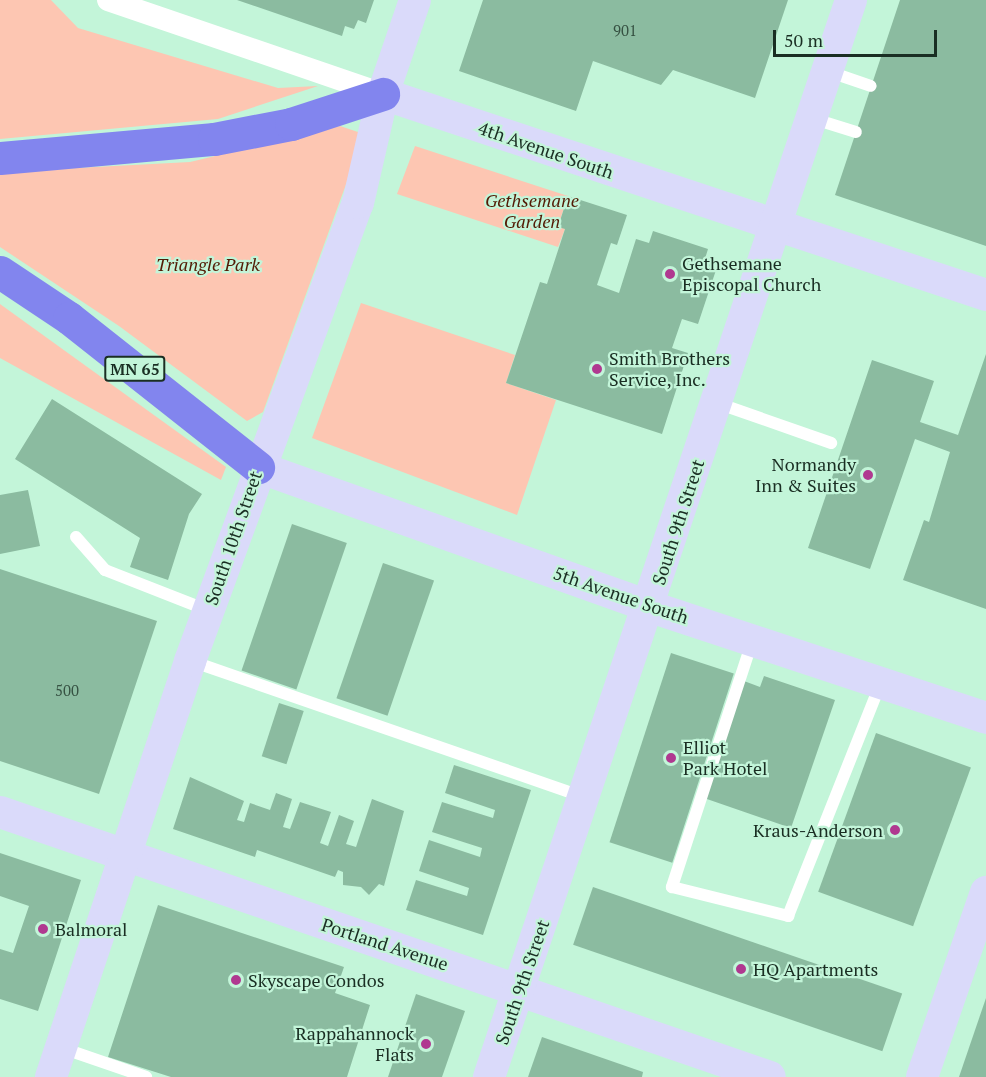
<!DOCTYPE html>
<style>
body{margin:0}
#map{position:relative;width:986px;height:1077px;overflow:hidden;background:#c3f5d9;font-family:"PT Serif",serif}
div>[style]{position:absolute}
[style*='--x']{left:calc(var(--x)*1px);top:calc(var(--y)*1px);width:calc(var(--w)*1px);rotate:calc(var(--a)*1deg)}
.green>*{inset:0;background:#fdc6b2}
.building>*{inset:0;background:#8bbba0;transform-origin:0 0}
.lane>*{height:12px;margin:-6px;padding:0 6px;transform-origin:6px;border-radius:6px;background:#fff}
.street>*{height:22px;margin:-11px;padding:0 11px;transform-origin:11px;border-radius:11px;background:#fff}
.secondary>*{height:32px;margin:-16px;padding:0 16px;transform-origin:16px;border-radius:16px;background:#dadafa}
.highway>*{height:33px;margin:-16.5px;padding:0 16.5px;transform-origin:16.5px;border-radius:16.5px;background:#8285ee}
.dots>*{width:16px;height:16px;translate:-50% -50%;box-sizing:border-box;border:3px solid #c3f5d9;border-radius:50%}
span{translate:-50% -50%;white-space:nowrap;text-align:center;line-height:1.15;-webkit-text-stroke:4.5px #c3f5d9;paint-order:stroke}
.number-label{font-size:15px;color:#365142}
.number-label span{-webkit-text-stroke-width:0}
.shield-label span{padding:2px 4px;background:#c3f5d9;border:2px solid;border-radius:4px;-webkit-text-stroke-width:0}
.shield-label{font-size:16px;color:#1a2e23;font-weight:700}
.street-label{font-size:18px;color:#1a2e23}
.park-label{font-size:18px;color:#531b05;font-style:italic}
.poi-label{font-size:18px;color:#1a2e23}
.left{translate:0 -50%;text-align:left}
.right{translate:-100% -50%;text-align:right}
.scale{position:absolute;left:773px;top:30px;width:164px;height:27px;box-sizing:border-box;border:3px solid #1a2e23;border-top:0;padding-left:8px;font-size:18px;line-height:21px;white-space:nowrap;color:#1a2e23;-webkit-text-stroke:4px #c3f5d9;paint-order:stroke}
</style>
<div id="map">
<div class="green">
<i style="clip-path:polygon(0 0,51px 0,78px 28px,278px 88px,318px 86px,218px 119px,0 139px)"></i>
<i style="clip-path:polygon(340px 126px,361px 133px,360px 146px,263px 412px,247px 421px,119px 326px,0 247px,0 172px,190px 162px)"></i>
<i style="clip-path:polygon(415px 146px,568px 196px,558px 226px,565px 229px,558px 247px,397px 194px)"></i>
<i style="clip-path:polygon(361px 303px,515px 355px,506px 383px,556px 400px,517px 515px,312px 438px)"></i>
<i style="clip-path:polygon(0 304px,226px 467px,221px 480px,0 358px)"></i>
</div>
<div class="building">
<i style="clip-path:polygon(237px 0,374px 0,366px 23px,358px 20px,354px 29px,345px 26px,342px 36px)"></i>
<i style="clip-path:polygon(483px 0,788px 0,755px 98px,673px 70px,661px 85px,593px 61px,576px 111px,459px 71px)"></i>
<i style="clip-path:polygon(900px 0,986px 0,986px 246px,835px 195px)"></i>
<i style="clip-path:polygon(568px 196px,627px 215px,617px 245px,611px 243px,597px 285px,619px 293px,636px 239px,649px 243px,653px 231px,708px 249px,704px 262px,717px 267px,698px 324px,682px 319px,672px 348px,688px 353px,662px 434px,506px 383px,540px 282px,547px 284px,565px 229px,558px 227px)"></i>
<i style="clip-path:polygon(986px 354px,986px 609px,903px 580px,924px 520px,929px 522px,950px 452px,915px 439px,870px 569px,808px 548px,872px 360px,934px 381px,920px 422px,958px 435px)"></i>
<i style="clip-path:polygon(52px 399px,202px 494px,189px 514px,168px 580px,130px 567px,140px 538px,15px 459px)"></i>
<i style="clip-path:polygon(28px 490px,40px 546px,0 554px,0 495px)"></i>
<i style="left:292px;top:524px;width:58px;height:155px;rotate:19deg"></i>
<i style="left:383px;top:563px;width:54px;height:143px;rotate:19deg"></i>
<i style="clip-path:polygon(0 569px,157px 621px,99px 794px,0 761px)"></i>
<i style="left:671px;top:653px;width:66px;height:199px;rotate:18deg"></i>
<i style="clip-path:polygon(764px 676px,835px 700px,791px 828px,704px 798px,744px 681px,760px 687px)"></i>
<i style="left:279px;top:703px;width:26px;height:56px;rotate:18deg"></i>
<i style="left:876px;top:733px;width:101px;height:169px;rotate:20deg"></i>
<i style="clip-path:polygon(454px 765px,531px 790px,483px 935px,406px 910px,416px 880px,467px 896px,469px 888px,419px 871px,429px 840px,480px 857px,482px 848px,432px 832px,442px 802px,493px 818px,495px 810px,445px 793px)"></i>
<i style="clip-path:polygon(190px 777px,244px 801px,237px 820px,244px 822px,250px 803px,270px 810px,276px 793px,292px 799px,283px 827px,290px 829px,300px 802px,331px 812px,320px 843px,328px 846px,339px 815px,354px 821px,346px 844px,356px 847px,372px 799px,404px 811px,384px 886px,379px 884px,369px 895px,361px 887px,343px 885px,343px 872px,338px 870px,335px 877px,257px 850px,255px 857px,173px 829px)"></i>
<i style="clip-path:polygon(0 853px,81px 880px,38px 1011px,0 999px,0 949px,13px 953px,29px 906px,0 896px)"></i>
<i style="left:593px;top:887px;width:327px;height:61px;rotate:19deg"></i>
<i style="clip-path:polygon(158px 905px,344px 967px,335px 993px,370px 1005px,347px 1077px,171px 1077px,108px 1057px)"></i>
<i style="clip-path:polygon(416px 994px,465px 1011px,442px 1077px,388px 1077px)"></i>
<i style="clip-path:polygon(986px 998px,986px 1077px,959px 1077px)"></i>
<i style="clip-path:polygon(542px 1037px,643px 1072px,642px 1077px,528px 1077px)"></i>
</div>
<div class="lane">
<i style="--x:827;--y:71;--w:46;--a:18.8"></i>
<i style="--x:811;--y:118;--w:47;--a:17.3"></i>
<i style="--x:717;--y:403;--w:121;--a:19.3"></i>
<i style="--x:76;--y:537;--w:44;--a:48.7"></i>
<i style="--x:105;--y:570;--w:110;--a:21.4"></i>
<i style="--x:752;--y:642;--w:258;--a:108.1"></i>
<i style="--x:672;--y:887;--w:120;--a:14"></i>
<i style="--x:788;--y:916;--w:252;--a:-68.3"></i>
<i style="--x:191;--y:661;--w:415;--a:19.1"></i>
<i style="--x:62;--y:1048;--w:89;--a:19"></i>
</div>
<div class="street">
<i style="--x:108;--y:0;--w:291;--a:18.9"></i>
</div>
<div class="secondary">
<i style="--x:383;--y:94;--w:636;--a:18.43"></i>
<i style="--x:258;--y:467;--w:417;--a:19.6"></i>
<i style="--x:651;--y:607;--w:353;--a:18.3"></i>
<i style="--x:0;--y:812;--w:814;--a:18.99"></i>
<i style="--x:51;--y:1077;--w:439;--a:-71.5"></i>
<i style="--x:190;--y:661;--w:488;--a:-69.9"></i>
<i style="--x:358;--y:203;--w:112;--a:-77.1"></i>
<i style="--x:383;--y:94;--w:99;--a:-71.2"></i>
<i style="--x:489;--y:1077;--w:1136;--a:-71.42"></i>
<i style="--x:922;--y:1077;--w:196;--a:-70.9"></i>
</div>
<div class="highway">
<i style="--x:0;--y:158;--w:215;--a:-5.1"></i>
<i style="--x:214;--y:139;--w:78;--a:-11"></i>
<i style="--x:291;--y:124;--w:97;--a:-18.1"></i>
<i style="--x:0;--y:272;--w:83;--a:33.7"></i>
<i style="--x:69;--y:318;--w:241;--a:38.3"></i>
</div>
<div class="dots">
<i style="left:670px;top:274px;background:#b03990"></i>
<i style="left:597px;top:369px;background:#b03990"></i>
<i style="left:868px;top:475px;background:#b03990"></i>
<i style="left:671px;top:758px;background:#b03990"></i>
<i style="left:895px;top:830px;background:#b03990"></i>
<i style="left:43px;top:929px;background:#b03990"></i>
<i style="left:741px;top:969px;background:#b03990"></i>
<i style="left:236px;top:980px;background:#b03990"></i>
<i style="left:426px;top:1044px;background:#b03990"></i>
</div>
<div class="number-label">
<span style="left:625px;top:31px">901</span>
<span style="left:67px;top:691px">500</span>
</div>
<div class="shield-label">
<span style="left:135px;top:369px">MN 65</span>
</div>
<div class="street-label">
<span style="left:546px;top:150px;rotate:19deg">4th Avenue South</span>
<span style="left:678px;top:522px;rotate:-72deg">South 9th Street</span>
<span style="left:233px;top:538px;rotate:-71deg">South 10th Street</span>
<span style="left:621px;top:595px;rotate:19deg">5th Avenue South</span>
<span style="left:385px;top:944px;rotate:18deg">Portland Avenue</span>
<span style="left:522px;top:982px;rotate:-71deg">South 9th Street</span>
</div>
<div class="park-label">
<span style="left:532px;top:211px">Gethsemane<br>Garden</span>
<span style="left:208px;top:264px">Triangle Park</span>
</div>
<div class="poi-label">
<span class="left" style="left:682px;top:274px">Gethsemane<br>Episcopal Church</span>
<span class="left" style="left:609px;top:369px">Smith Brothers<br>Service, Inc.</span>
<span class="right" style="left:856px;top:475px">Normandy<br>Inn &amp; Suites</span>
<span class="left" style="left:683px;top:758px">Elliot<br>Park Hotel</span>
<span class="right" style="left:883px;top:830px">Kraus-Anderson</span>
<span class="left" style="left:55px;top:929px">Balmoral</span>
<span class="left" style="left:753px;top:969px">HQ Apartments</span>
<span class="left" style="left:248px;top:980px">Skyscape Condos</span>
<span class="right" style="left:414px;top:1044px">Rappahannock<br>Flats</span>
</div>
<div class="scale">50 m</div>
</div>
